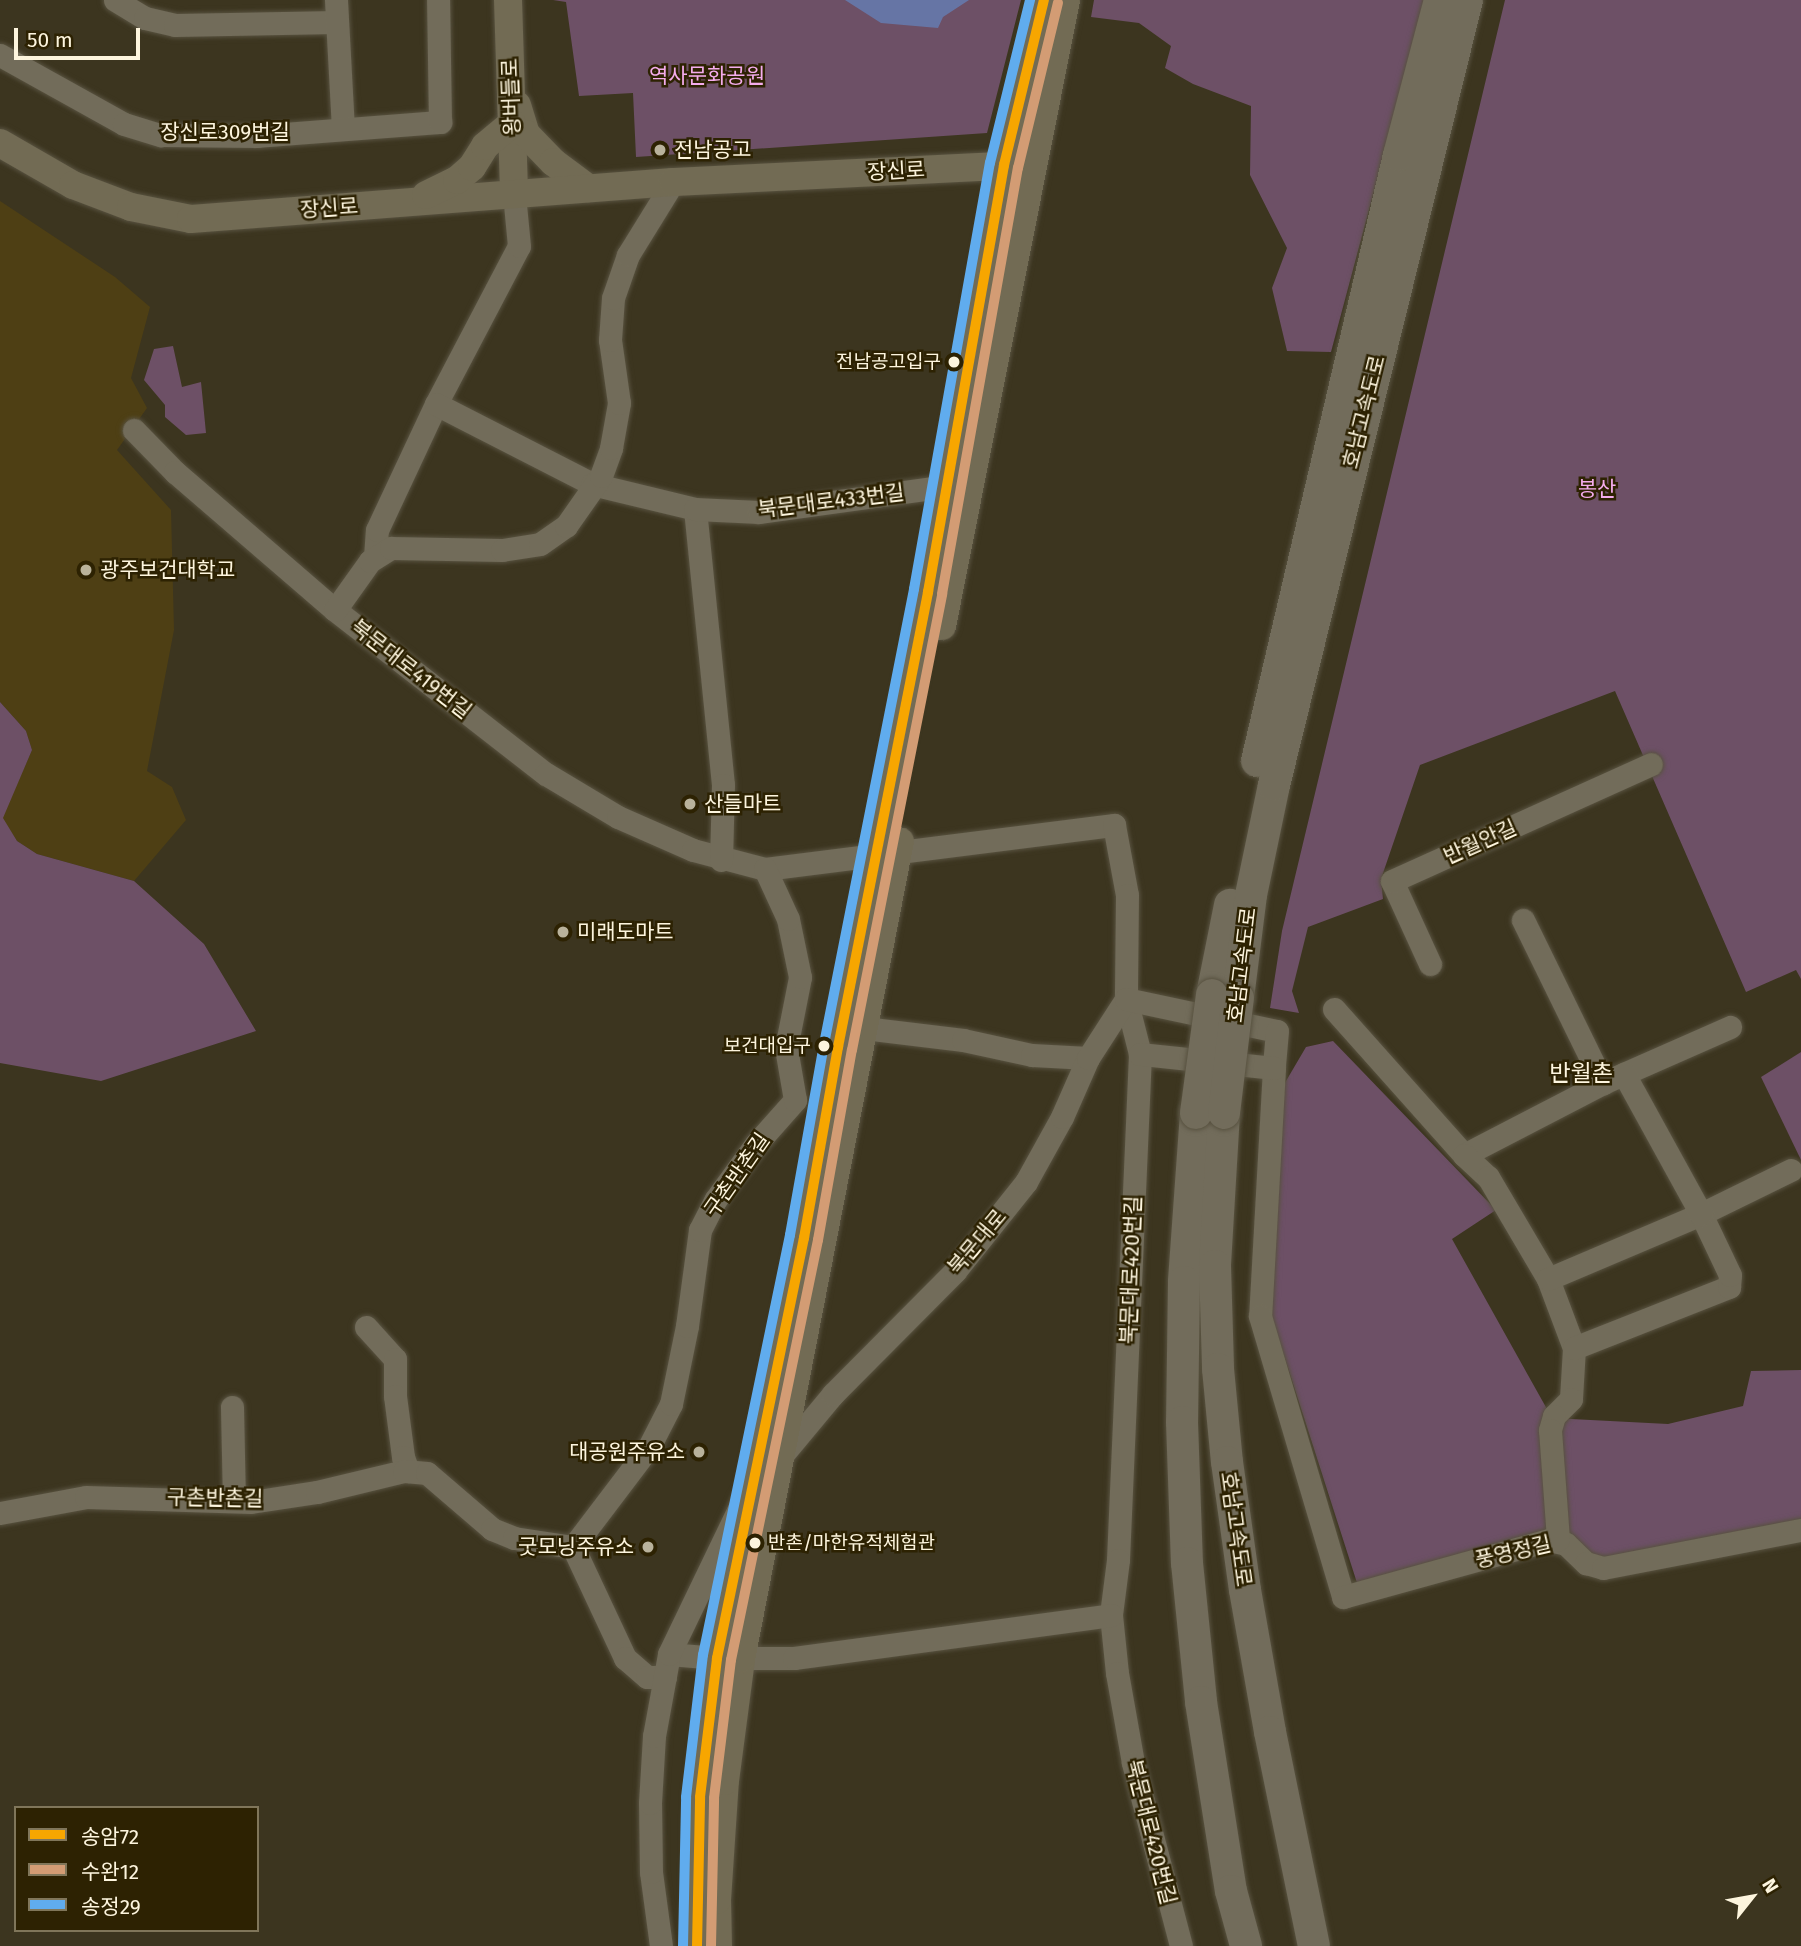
<!DOCTYPE html>
<meta charset="utf-8">
<style>
body{margin:0}
#map{position:relative;width:1801px;height:1946px;overflow:hidden;background:#3c351f;font-family:"Fira Sans","Noto Sans KR",sans-serif}
div>[style]{position:absolute}
[style*='--x']{left:calc(var(--x)*1px);top:calc(var(--y)*1px);width:calc(var(--w)*1px);rotate:calc(var(--a)*1deg)}
.built>*{inset:0;background:#4e3f14}
.green>*{inset:0;background:#6d5066}
.water>*{inset:0;background:#6675a5}
.roads{filter:drop-shadow(0 0 2px #585240) drop-shadow(0 0 2px #585240)}
.minor>*{height:23px;margin:-11.5px;padding:0 11.5px;transform-origin:11.5px;border-radius:11.5px;background:#726c5a}
.major>*{height:28px;margin:-14px;padding:0 14px;transform-origin:14px;border-radius:14px;background:#726b54}
.highway>*{height:32px;margin:-16px;padding:0 16px;transform-origin:16px;border-radius:16px;background:#726c5b}
.bridges{filter:drop-shadow(0 0 2px #585240) drop-shadow(0 0 2px #585240)}
.highway-bridge>*{height:32px;margin:-16px;padding:0 16px;transform-origin:16px;border-radius:16px;background:#726c5b}
.bus-1>*{height:10px;margin:-5px;padding:0 5px;transform-origin:5px;border-radius:5px;background:#f7a600}
.bus-2>*{height:10px;margin:-5px;padding:0 5px;transform-origin:5px;border-radius:5px;background:#d39c74}
.bus-3>*{height:10px;margin:-5px;padding:0 5px;transform-origin:5px;border-radius:5px;background:#60acee}
.dots>*{width:19px;height:19px;translate:-50% -50%;box-sizing:border-box;border:4px solid #2d2202;border-radius:50%}
span{translate:-50% -50%;white-space:nowrap;text-align:center;line-height:1.15;-webkit-text-stroke:5px #2d2202;paint-order:stroke}
.bus-label{font-size:19px;color:#fdf5de}
.right{translate:-100% -50%;text-align:right}
.left{translate:0 -50%;text-align:left}
.park-label{font-size:21px;color:#f4acec}
.street-label{font-size:21px;color:#fdf5de}
.poi-label{font-size:21px;color:#fdf5de}
.neighbourhood-label{font-size:23px;color:#fdf5de}
.legend{position:absolute;left:14px;top:1806px;width:245px;height:126px;box-sizing:border-box;background:#2d2202;border:2px solid #80765a;margin:0;padding:9px 12px;list-style:none;font-size:21px;color:#fdf5de}
.legend li{display:flex;align-items:center;gap:14px;height:35px}
.legend b{width:35px;border:2px solid #80765a}
.north{position:absolute;left:1717px;top:1862px;width:70px;height:70px;-webkit-text-stroke:5px #2d2202;paint-order:stroke;rotate:59deg;font-size:19px;font-weight:700;line-height:28px;text-align:center;color:#fdf5de}
.north::after{content:'';display:block;margin:auto;width:24px;height:32px;background:#fdf5de;clip-path:polygon(50% 0,100% 100%,50% 72%,0 100%)}
.scale{position:absolute;left:14px;top:28px;width:126px;height:32px;box-sizing:border-box;border:4px solid #fdf5de;border-top:0;padding-left:9px;font-size:21px;line-height:24px;white-space:nowrap;color:#fdf5de;-webkit-text-stroke:5px #2d2202;paint-order:stroke}
</style>
<div id="map">
<div class="built">
<i style="clip-path:polygon(0 201px,115px 277px,150px 307px,131px 378px,147px 408px,117px 450px,171px 510px,174px 630px,147px 771px,172px 787px,186px 820px,134px 881px,37px 854px,17px 841px,2px 818px,32px 750px,26px 731px,0 702px)"></i>
</div>
<div class="green">
<i style="clip-path:polygon(553px 0,1021px 0,987px 133px,636px 157px,633px 93px,579px 96px,566px 2px)"></i>
<i style="clip-path:polygon(1094px 0,1425px 0,1331px 352px,1287px 351px,1272px 288px,1287px 248px,1250px 175px,1251px 106px,1193px 84px,1165px 68px,1171px 46px,1139px 23px,1091px 17px)"></i>
<i style="clip-path:polygon(1505px 0,1801px 0,1801px 979px,1796px 970px,1746px 992px,1615px 691px,1420px 765px,1381px 879px,1383px 899px,1308px 927px,1292px 991px,1299px 1013px,1270px 1008px,1282px 931px)"></i>
<i style="clip-path:polygon(173px 346px,182px 387px,201px 382px,206px 433px,186px 435px,165px 417px,165px 405px,144px 380px,154px 349px)"></i>
<i style="clip-path:polygon(0 702px,26px 731px,32px 750px,3px 818px,17px 841px,37px 854px,134px 881px,204px 944px,256px 1031px,101px 1081px,0 1063px)"></i>
<i style="clip-path:polygon(1333px 1041px,1496px 1210px,1452px 1239px,1552px 1418px,1668px 1424px,1743px 1406px,1751px 1371px,1801px 1370px,1801px 1519px,1610px 1560px,1591px 1555px,1571px 1537px,1567px 1527px,1358px 1586px,1271px 1315px,1276px 1098px,1306px 1047px)"></i>
<i style="clip-path:polygon(1801px 1052px,1801px 1160px,1761px 1077px)"></i>
</div>
<div class="water">
<i style="clip-path:polygon(845px 0,969px 0,943px 17px,938px 28px,881px 23px)"></i>
</div>
<div class="roads">
<div class="minor">
<i style="--x:115;--y:0;--w:35;--a:31"></i>
<i style="--x:145;--y:18;--w:31;--a:13"></i>
<i style="--x:175;--y:25;--w:162;--a:-1.1"></i>
<i style="--x:336;--y:0;--w:129;--a:86.9"></i>
<i style="--x:0;--y:55;--w:142;--a:29.1"></i>
<i style="--x:124;--y:124;--w:39;--a:17"></i>
<i style="--x:161;--y:135;--w:96;--a:0.6"></i>
<i style="--x:257;--y:136;--w:184;--a:-4.4"></i>
<i style="--x:440;--y:122;--w:122;--a:-90.9"></i>
<i style="--x:436;--y:404;--w:178;--a:-62.3"></i>
<i style="--x:519;--y:246;--w:52;--a:-95.5"></i>
<i style="--x:134;--y:430;--w:59;--a:45.7"></i>
<i style="--x:175;--y:472;--w:211;--a:40.8"></i>
<i style="--x:335;--y:610;--w:267;--a:37.9"></i>
<i style="--x:546;--y:774;--w:84;--a:30.8"></i>
<i style="--x:618;--y:817;--w:82;--a:23.7"></i>
<i style="--x:693;--y:850;--w:74;--a:14.8"></i>
<i style="--x:765;--y:869;--w:352;--a:-7.2"></i>
<i style="--x:1114;--y:825;--w:71;--a:79.5"></i>
<i style="--x:1127;--y:895;--w:104;--a:90.6"></i>
<i style="--x:1126;--y:999;--w:57;--a:75.7"></i>
<i style="--x:1140;--y:1054;--w:506;--a:92.49"></i>
<i style="--x:1118;--y:1560;--w:55;--a:97.3"></i>
<i style="--x:1111;--y:1615;--w:58;--a:84.1"></i>
<i style="--x:1117;--y:1673;--w:91;--a:79.9"></i>
<i style="--x:1133;--y:1763;--w:189;--a:75.3"></i>
<i style="--x:695;--y:509;--w:277;--a:84.2"></i>
<i style="--x:723;--y:785;--w:75;--a:91.5"></i>
<i style="--x:375;--y:557;--w:27;--a:-86"></i>
<i style="--x:377;--y:530;--w:139;--a:-64.9"></i>
<i style="--x:436;--y:404;--w:175;--a:27.1"></i>
<i style="--x:592;--y:484;--w:106;--a:13.6"></i>
<i style="--x:695;--y:509;--w:64;--a:2.7"></i>
<i style="--x:759;--y:512;--w:190;--a:-7.9"></i>
<i style="--x:335;--y:610;--w:60;--a:-54.5"></i>
<i style="--x:370;--y:561;--w:25;--a:-32"></i>
<i style="--x:391;--y:548;--w:111;--a:1"></i>
<i style="--x:502;--y:550;--w:38;--a:-9"></i>
<i style="--x:540;--y:544;--w:32;--a:-35"></i>
<i style="--x:566;--y:526;--w:61;--a:-55"></i>
<i style="--x:601;--y:476;--w:30;--a:-70"></i>
<i style="--x:611;--y:448;--w:46;--a:-79.9"></i>
<i style="--x:619;--y:403;--w:64;--a:-98.1"></i>
<i style="--x:610;--y:340;--w:42;--a:-85.9"></i>
<i style="--x:613;--y:298;--w:46;--a:-70.8"></i>
<i style="--x:628;--y:255;--w:86;--a:-58.3"></i>
<i style="--x:1523;--y:920;--w:182;--a:63.9"></i>
<i style="--x:1430;--y:964;--w:91;--a:-114.6"></i>
<i style="--x:1392;--y:881;--w:284;--a:-24.3"></i>
<i style="--x:1334;--y:1009;--w:195;--a:48.3"></i>
<i style="--x:1464;--y:1155;--w:157;--a:-27.4"></i>
<i style="--x:1603;--y:1083;--w:139;--a:-23.8"></i>
<i style="--x:864;--y:1028;--w:100;--a:6.9"></i>
<i style="--x:963;--y:1040;--w:71;--a:12.3"></i>
<i style="--x:1032;--y:1055;--w:56;--a:3.1"></i>
<i style="--x:1274;--y:1068;--w:248;--a:93.2"></i>
<i style="--x:1260;--y:1316;--w:293;--a:73.5"></i>
<i style="--x:1343;--y:1597;--w:214;--a:-15.5"></i>
<i style="--x:1549;--y:1540;--w:17;--a:13"></i>
<i style="--x:1566;--y:1544;--w:28;--a:44"></i>
<i style="--x:1586;--y:1563;--w:18;--a:16"></i>
<i style="--x:1603;--y:1568;--w:202;--a:-10.9"></i>
<i style="--x:1464;--y:1155;--w:33;--a:43"></i>
<i style="--x:1488;--y:1177;--w:118;--a:59.5"></i>
<i style="--x:1548;--y:1279;--w:74;--a:69.4"></i>
<i style="--x:1574;--y:1348;--w:51;--a:93.4"></i>
<i style="--x:1571;--y:1399;--w:24;--a:135"></i>
<i style="--x:1554;--y:1416;--w:15;--a:106"></i>
<i style="--x:1550;--y:1430;--w:110;--a:85.8"></i>
<i style="--x:1548;--y:1279;--w:166;--a:-23"></i>
<i style="--x:1701;--y:1214;--w:100;--a:-26.1"></i>
<i style="--x:366;--y:1327;--w:43;--a:47.8"></i>
<i style="--x:395;--y:1359;--w:37;--a:90"></i>
<i style="--x:395;--y:1396;--w:62;--a:82.5"></i>
<i style="--x:403;--y:1457;--w:15;--a:70"></i>
<i style="--x:1574;--y:1348;--w:167;--a:-21.5"></i>
<i style="--x:1729;--y:1287;--w:12;--a:-85"></i>
<i style="--x:1730;--y:1275;--w:68;--a:-115.4"></i>
<i style="--x:1701;--y:1214;--w:160;--a:-118.8"></i>
<i style="--x:232;--y:1407;--w:94;--a:88.8"></i>
<i style="--x:783;--y:1454;--w:78;--a:-50.2"></i>
<i style="--x:833;--y:1394;--w:173;--a:-45.2"></i>
<i style="--x:955;--y:1271;--w:114;--a:-51.4"></i>
<i style="--x:1026;--y:1182;--w:74;--a:-61"></i>
<i style="--x:1062;--y:1117;--w:64;--a:-66.2"></i>
<i style="--x:1088;--y:1058;--w:70;--a:-57.2"></i>
<i style="--x:1126;--y:999;--w:154;--a:12"></i>
<i style="--x:1277;--y:1031;--w:37;--a:95"></i>
<i style="--x:1274;--y:1068;--w:135;--a:-174"></i>
<i style="--x:0;--y:1513;--w:87;--a:-10.5"></i>
<i style="--x:86;--y:1497;--w:165;--a:1.7"></i>
<i style="--x:251;--y:1502;--w:67;--a:-8.6"></i>
<i style="--x:317;--y:1492;--w:89;--a:-13.6"></i>
<i style="--x:404;--y:1471;--w:23;--a:5"></i>
<i style="--x:427;--y:1473;--w:86;--a:40.7"></i>
<i style="--x:492;--y:1529;--w:24;--a:22"></i>
<i style="--x:514;--y:1538;--w:60;--a:8.7"></i>
<i style="--x:573;--y:1547;--w:123;--a:64.9"></i>
<i style="--x:625;--y:1658;--w:29;--a:41"></i>
<i style="--x:647;--y:1677;--w:18;--a:0"></i>
<i style="--x:573;--y:1547;--w:126;--a:-52.8"></i>
<i style="--x:649;--y:1447;--w:48;--a:-62.9"></i>
<i style="--x:671;--y:1404;--w:80;--a:-78.4"></i>
<i style="--x:687;--y:1326;--w:97;--a:-82.3"></i>
<i style="--x:700;--y:1230;--w:35;--a:-63"></i>
<i style="--x:716;--y:1199;--w:68;--a:-54"></i>
<i style="--x:756;--y:1144;--w:59;--a:-48.4"></i>
<i style="--x:795;--y:1100;--w:53;--a:-99.8"></i>
<i style="--x:786;--y:1048;--w:72;--a:-78.8"></i>
<i style="--x:800;--y:977;--w:59;--a:-101.7"></i>
<i style="--x:788;--y:919;--w:55;--a:-114.7"></i>
<i style="--x:669;--y:1654;--w:48;--a:4.8"></i>
<i style="--x:717;--y:1658;--w:77;--a:0"></i>
<i style="--x:794;--y:1658;--w:320;--a:-7.7"></i>
<i style="--x:661;--y:1946;--w:75;--a:-97.7"></i>
<i style="--x:651;--y:1872;--w:69;--a:-90.8"></i>
<i style="--x:650;--y:1803;--w:67;--a:-86.6"></i>
<i style="--x:654;--y:1736;--w:83;--a:-79.6"></i>
<i style="--x:669;--y:1654;--w:175;--a:-64.3"></i>
</div>
<div class="major">
<i style="--x:508;--y:0;--w:194;--a:88.2"></i>
<i style="--x:517;--y:105;--w:30;--a:73"></i>
<i style="--x:526;--y:134;--w:39;--a:46"></i>
<i style="--x:553;--y:162;--w:44;--a:36.6"></i>
<i style="--x:0;--y:143;--w:84;--a:29.9"></i>
<i style="--x:73;--y:185;--w:62;--a:20.8"></i>
<i style="--x:131;--y:207;--w:61;--a:11.3"></i>
<i style="--x:191;--y:219;--w:483;--a:-4.4"></i>
<i style="--x:673;--y:182;--w:348;--a:-2.8"></i>
<i style="--x:426;--y:195;--w:34;--a:-26"></i>
<i style="--x:457;--y:180;--w:20;--a:-41"></i>
<i style="--x:472;--y:167;--w:25;--a:-58"></i>
<i style="--x:485;--y:146;--w:35;--a:-40"></i>
<i style="--x:942;--y:626;--w:638;--a:-78.8"></i>
<i style="--x:697;--y:1946;--w:149;--a:-88.8"></i>
<i style="--x:700;--y:1797;--w:140;--a:-83"></i>
<i style="--x:717;--y:1658;--w:429;--a:-78.3"></i>
<i style="--x:804;--y:1238;--w:194;--a:-79.9"></i>
<i style="--x:838;--y:1047;--w:464;--a:-78.8"></i>
<i style="--x:928;--y:592;--w:434;--a:-79.9"></i>
<i style="--x:1004;--y:165;--w:170;--a:-76.4"></i>
<i style="--x:718;--y:1946;--w:46;--a:-91.2"></i>
<i style="--x:717;--y:1900;--w:119;--a:-86.2"></i>
<i style="--x:725;--y:1781;--w:123;--a:-82.5"></i>
<i style="--x:741;--y:1659;--w:833;--a:-79"></i>
</div>
<div class="highway">
<i style="--x:1257;--y:761;--w:622;--a:-76.81"></i>
<i style="--x:1399;--y:155;--w:160;--a:-75.2"></i>
<i style="--x:1212;--y:995;--w:92;--a:-78.7"></i>
<i style="--x:1238;--y:998;--w:104;--a:-82.8"></i>
<i style="--x:1251;--y:895;--w:112;--a:-78.2"></i>
<i style="--x:1274;--y:785;--w:808;--a:-76.19"></i>
<i style="--x:1196;--y:1113;--w:169;--a:94.1"></i>
<i style="--x:1184;--y:1282;--w:140;--a:90.8"></i>
<i style="--x:1182;--y:1422;--w:141;--a:88"></i>
<i style="--x:1187;--y:1563;--w:140;--a:84.2"></i>
<i style="--x:1201;--y:1702;--w:191;--a:81"></i>
<i style="--x:1231;--y:1891;--w:57;--a:74.7"></i>
<i style="--x:1224;--y:1113;--w:153;--a:93.4"></i>
<i style="--x:1215;--y:1266;--w:103;--a:88.3"></i>
<i style="--x:1218;--y:1369;--w:93;--a:84.5"></i>
<i style="--x:1227;--y:1462;--w:129;--a:82"></i>
<i style="--x:1245;--y:1590;--w:144;--a:80"></i>
<i style="--x:1270;--y:1732;--w:218;--a:78.4"></i>
</div>
</div>
<div class="bridges">
<div class="highway-bridge">
<i style="--x:1196;--y:1113;--w:119;--a:-82.3"></i>
<i style="--x:1224;--y:1113;--w:116;--a:-83.1"></i>
</div>
</div>
<div class="bus-1">
<i style="--x:697;--y:1946;--w:149;--a:-88.8"></i>
<i style="--x:700;--y:1797;--w:140;--a:-83"></i>
<i style="--x:717;--y:1658;--w:429;--a:-78.3"></i>
<i style="--x:804;--y:1238;--w:194;--a:-79.9"></i>
<i style="--x:838;--y:1047;--w:464;--a:-78.8"></i>
<i style="--x:928;--y:592;--w:434;--a:-79.9"></i>
<i style="--x:1004;--y:165;--w:170;--a:-76.4"></i>
</div>
<div class="bus-2">
<i style="--x:711;--y:1946;--w:148;--a:-88.8"></i>
<i style="--x:714;--y:1798;--w:139;--a:-83"></i>
<i style="--x:731;--y:1660;--w:429;--a:-78.3"></i>
<i style="--x:818;--y:1240;--w:193;--a:-79.9"></i>
<i style="--x:852;--y:1050;--w:465;--a:-78.8"></i>
<i style="--x:942;--y:594;--w:433;--a:-79.9"></i>
<i style="--x:1018;--y:168;--w:170;--a:-76.4"></i>
</div>
<div class="bus-3">
<i style="--x:683;--y:1946;--w:149;--a:-88.8"></i>
<i style="--x:686;--y:1797;--w:143;--a:-83.2"></i>
<i style="--x:703;--y:1655;--w:429;--a:-78.3"></i>
<i style="--x:790;--y:1235;--w:194;--a:-79.9"></i>
<i style="--x:824;--y:1044;--w:464;--a:-78.8"></i>
<i style="--x:914;--y:589;--w:433;--a:-79.9"></i>
<i style="--x:990;--y:163;--w:168;--a:-76.2"></i>
</div>
<div class="dots">
<i style="left:660px;top:150px;background:#b9b29b"></i>
<i style="left:954px;top:362px;background:#fdf5de"></i>
<i style="left:86px;top:570px;background:#b9b29b"></i>
<i style="left:690px;top:804px;background:#b9b29b"></i>
<i style="left:563px;top:932px;background:#b9b29b"></i>
<i style="left:824px;top:1046px;background:#fdf5de"></i>
<i style="left:699px;top:1452px;background:#b9b29b"></i>
<i style="left:755px;top:1543px;background:#fdf5de"></i>
<i style="left:648px;top:1547px;background:#b9b29b"></i>
</div>
<div class="bus-label">
<span class="right" style="left:941px;top:362px">전남공고입구</span>
<span class="right" style="left:811px;top:1046px">보건대입구</span>
<span class="left" style="left:768px;top:1543px">반촌/마한유적체험관</span>
</div>
<div class="park-label">
<span style="left:707px;top:76px">역사문화공원</span>
<span style="left:1597px;top:489px">봉산</span>
</div>
<div class="street-label">
<span style="left:511px;top:97px;rotate:-92deg">왕버들로</span>
<span style="left:225px;top:132px">장신로309번길</span>
<span style="left:896px;top:171px;rotate:-3deg">장신로</span>
<span style="left:329px;top:208px;rotate:-4deg">장신로</span>
<span style="left:1364px;top:412px;rotate:-76deg">호남고속도로</span>
<span style="left:831px;top:501px;rotate:-7deg">북문대로433번길</span>
<span style="left:411px;top:669px;rotate:38deg">북문대로419번길</span>
<span style="left:1480px;top:842px;rotate:-24deg">반월안길</span>
<span style="left:1242px;top:965px;rotate:-83deg">호남고속도로</span>
<span style="left:737px;top:1175px;rotate:-55deg">구촌반촌길</span>
<span style="left:977px;top:1242px;rotate:-50deg">북문대로</span>
<span style="left:1131px;top:1270px;rotate:-88deg">북문대로420번길</span>
<span style="left:215px;top:1498px;rotate:1deg">구촌반촌길</span>
<span style="left:1236px;top:1529px;rotate:82deg">호남고속도로</span>
<span style="left:1513px;top:1552px;rotate:-13deg">풍영정길</span>
<span style="left:1151px;top:1832px;rotate:76deg">북문대로420번길</span>
</div>
<div class="poi-label">
<span class="left" style="left:674px;top:150px">전남공고</span>
<span class="left" style="left:100px;top:570px">광주보건대학교</span>
<span class="left" style="left:704px;top:804px">산들마트</span>
<span class="left" style="left:577px;top:932px">미래도마트</span>
<span class="right" style="left:685px;top:1452px">대공원주유소</span>
<span class="right" style="left:634px;top:1547px">굿모닝주유소</span>
</div>
<div class="neighbourhood-label">
<span style="left:1581px;top:1073px">반월촌</span>
</div>
<ul class="legend">
<li><b style="height:9px;background:#f7a600"></b>송암72</li>
<li><b style="height:9px;background:#d39c74"></b>수완12</li>
<li><b style="height:9px;background:#60acee"></b>송정29</li>
</ul>
<div class="north">N</div>
<div class="scale">50 m</div>
</div>
